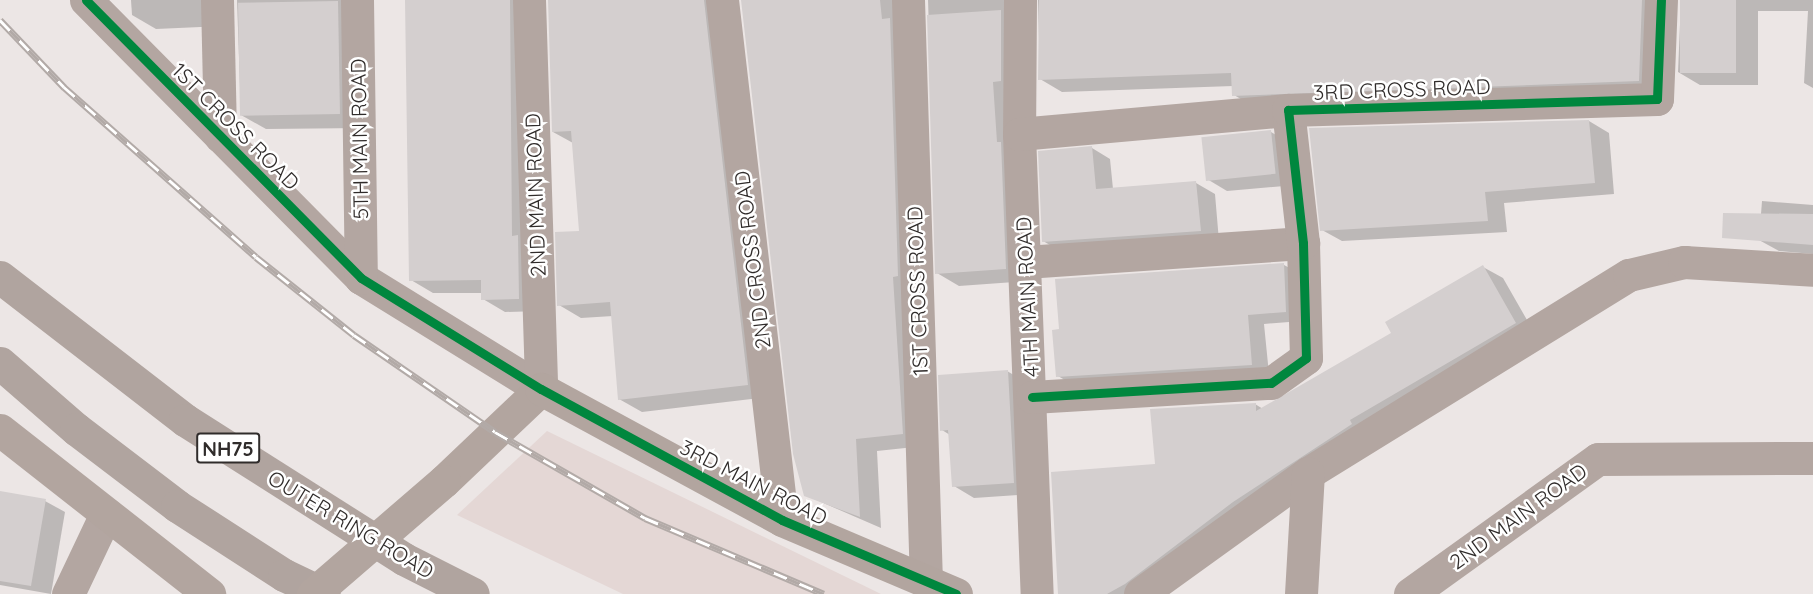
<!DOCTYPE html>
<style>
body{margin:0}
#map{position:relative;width:1813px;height:594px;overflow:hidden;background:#ece6e5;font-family:Quicksand,sans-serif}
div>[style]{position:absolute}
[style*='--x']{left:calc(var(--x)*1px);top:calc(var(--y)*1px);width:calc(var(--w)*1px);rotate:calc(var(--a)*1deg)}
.built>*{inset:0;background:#e4d7d5}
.shadow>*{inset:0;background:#0003}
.building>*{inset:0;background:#d4cfcf;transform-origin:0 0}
.street>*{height:33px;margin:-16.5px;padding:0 16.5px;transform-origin:16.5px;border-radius:16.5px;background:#b3a6a1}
.secondary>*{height:33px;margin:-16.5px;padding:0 16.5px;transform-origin:16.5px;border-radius:16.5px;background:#b2a59f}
.highway>*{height:33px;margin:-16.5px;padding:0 16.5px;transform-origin:16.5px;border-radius:16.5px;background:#b0a49f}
.rail>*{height:7px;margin-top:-3.5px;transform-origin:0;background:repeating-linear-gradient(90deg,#fff 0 14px,#b2aaa7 0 28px);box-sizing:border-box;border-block:2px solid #b2aaa7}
.secondary-bridge>*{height:33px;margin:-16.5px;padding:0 16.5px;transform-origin:16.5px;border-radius:16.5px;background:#b2a59f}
.cycleway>*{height:9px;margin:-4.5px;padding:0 4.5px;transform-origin:4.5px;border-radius:4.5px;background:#00873e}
span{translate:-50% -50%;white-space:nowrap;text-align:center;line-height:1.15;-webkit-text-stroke:5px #fff;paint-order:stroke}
.shield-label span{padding:2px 4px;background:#fff;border:2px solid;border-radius:4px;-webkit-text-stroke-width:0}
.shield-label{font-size:20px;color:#302c2b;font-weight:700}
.street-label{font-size:21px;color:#302c2b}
</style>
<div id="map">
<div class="built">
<i style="clip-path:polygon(547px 431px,881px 594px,623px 594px,457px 515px)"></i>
</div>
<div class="shadow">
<i style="clip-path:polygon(131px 0,230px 0,223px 26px,156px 29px,132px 15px)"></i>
<i style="clip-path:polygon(237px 0,370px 0,364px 128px,266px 129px,241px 115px)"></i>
<i style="clip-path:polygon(406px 0,539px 0,541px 311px,505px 312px,483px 299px,483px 293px,433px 293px,411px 280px)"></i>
<i style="clip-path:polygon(549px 0,732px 0,769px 397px,642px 412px,619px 399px,613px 316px,581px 318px,559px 305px,580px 232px,573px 143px,553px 132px)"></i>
<i style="clip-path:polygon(742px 0,919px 0,924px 446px,877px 451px,881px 528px,805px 495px)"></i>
<i style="clip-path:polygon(928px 0,1031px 0,1027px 281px,959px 286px,937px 273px)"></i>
<i style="clip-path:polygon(1038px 0,1671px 0,1661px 93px,1256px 108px,1234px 95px,1233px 86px,1062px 92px,1040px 79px)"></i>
<i style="clip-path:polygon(1681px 0,1813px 0,1813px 88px,1804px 83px,1808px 11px,1758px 11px,1758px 85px,1700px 85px,1678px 72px)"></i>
<i style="clip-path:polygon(1589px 121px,1609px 133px,1614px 194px,1504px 203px,1507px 232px,1342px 241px,1322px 230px)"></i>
<i style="clip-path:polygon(1271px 132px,1291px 144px,1296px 185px,1227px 191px,1207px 179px)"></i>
<i style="clip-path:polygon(1092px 148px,1110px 159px,1113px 189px,1196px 183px,1215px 194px,1219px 241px,1062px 252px,1043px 241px)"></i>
<i style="clip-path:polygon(1762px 201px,1813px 205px,1813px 254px,1779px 251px,1759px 240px)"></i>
<i style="clip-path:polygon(1284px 265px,1301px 274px,1302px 321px,1264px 324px,1269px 374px,1075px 386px,1058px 376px,1060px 331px)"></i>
<i style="clip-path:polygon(1483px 267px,1503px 278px,1535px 334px,1147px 594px,1059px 594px,1053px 474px,1157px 466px,1255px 404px,1263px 409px,1393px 333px)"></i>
<i style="clip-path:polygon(1007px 371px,1027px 383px,1034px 494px,974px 498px,954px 486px,950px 435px,942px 430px)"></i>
<i style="clip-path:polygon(0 497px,45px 501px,65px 512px,51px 594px,0 585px)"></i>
</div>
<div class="building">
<i style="clip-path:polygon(405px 0,510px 0,512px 236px,518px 235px,519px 299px,481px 300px,481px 280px,409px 281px)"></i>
<i style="clip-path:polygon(548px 0,704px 0,748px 385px,618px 400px,610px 302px,557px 306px,555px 232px,579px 231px,571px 131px,552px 132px)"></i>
<i style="clip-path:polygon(741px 0,880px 0,882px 19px,890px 18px,898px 276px,893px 277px,903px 434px,856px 439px,860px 517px,804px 496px,793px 454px)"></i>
<i style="clip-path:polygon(1039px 0,1642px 0,1639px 81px,1232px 96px,1231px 73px,1038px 80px)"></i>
<i style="left:1680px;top:0;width:56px;height:73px"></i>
<i style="left:338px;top:1px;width:113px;height:100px;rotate:89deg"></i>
<i style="clip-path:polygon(1001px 10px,1001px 81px,993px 82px,997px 142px,1001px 142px,1006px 269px,935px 274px,927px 15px)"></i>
<i style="clip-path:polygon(1589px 120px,1595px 183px,1485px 192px,1488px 221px,1320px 231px,1309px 128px)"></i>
<i style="left:1271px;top:130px;width:44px;height:70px;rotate:84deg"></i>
<i style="clip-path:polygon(1092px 146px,1096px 189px,1196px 181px,1201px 231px,1042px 242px,1038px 151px)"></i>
<i style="clip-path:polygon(1723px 213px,1813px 214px,1813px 245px,1722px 238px)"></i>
<i style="clip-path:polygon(1284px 263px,1286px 312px,1248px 315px,1252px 365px,1056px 377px,1052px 330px,1059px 329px,1055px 279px)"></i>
<i style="clip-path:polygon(1483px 265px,1516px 323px,1350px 420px,1352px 424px,1233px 502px,1125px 584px,1107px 594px,1058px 594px,1051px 472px,1155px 464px,1150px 409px,1256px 403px,1256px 411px,1391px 333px,1385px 322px)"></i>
<i style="clip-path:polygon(1008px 370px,1014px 483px,952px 487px,948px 430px,940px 431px,938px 375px)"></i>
<i style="clip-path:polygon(0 491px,46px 499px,31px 586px,0 581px)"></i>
</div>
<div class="street">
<i style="--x:86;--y:0;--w:391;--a:45.3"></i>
<i style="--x:361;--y:278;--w:211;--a:31.7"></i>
<i style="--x:217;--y:0;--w:136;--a:88.7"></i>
<i style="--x:357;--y:0;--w:278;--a:89.2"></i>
<i style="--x:529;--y:0;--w:389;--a:88.2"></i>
<i style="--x:722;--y:0;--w:523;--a:83.42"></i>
<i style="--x:908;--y:0;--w:582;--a:88.23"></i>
<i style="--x:1020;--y:0;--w:134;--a:90.4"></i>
<i style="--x:1019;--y:134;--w:460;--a:87.8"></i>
<i style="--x:1019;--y:134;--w:270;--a:-5.1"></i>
<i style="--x:1025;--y:262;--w:279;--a:-3.9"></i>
<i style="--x:1032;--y:397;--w:239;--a:-3.4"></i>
<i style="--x:1271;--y:383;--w:43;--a:-35.5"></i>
<i style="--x:1306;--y:358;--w:115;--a:-91.5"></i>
<i style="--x:1303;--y:243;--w:134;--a:-96.4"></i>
<i style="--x:1288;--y:110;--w:369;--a:-1.7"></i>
<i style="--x:1657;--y:99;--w:99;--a:-87.7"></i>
<i style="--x:68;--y:594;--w:89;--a:-64.6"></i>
<i style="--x:1140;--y:594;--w:207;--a:-35.8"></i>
<i style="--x:1308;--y:473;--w:377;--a:-31.7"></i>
<i style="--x:1629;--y:275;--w:57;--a:-13.3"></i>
<i style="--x:1684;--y:262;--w:129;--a:3.5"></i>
<i style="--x:1301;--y:594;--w:121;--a:-86.7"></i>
<i style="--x:1410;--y:594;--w:231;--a:-35.7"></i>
<i style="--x:1598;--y:459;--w:215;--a:-0.3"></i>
</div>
<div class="secondary">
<i style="--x:0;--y:430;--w:266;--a:38.1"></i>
<i style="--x:444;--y:481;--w:134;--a:-43.5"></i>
<i style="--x:541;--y:389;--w:274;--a:28.5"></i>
<i style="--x:782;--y:520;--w:189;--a:23"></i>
</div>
<div class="highway">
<i style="--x:0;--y:277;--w:234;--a:37.7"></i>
<i style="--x:185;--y:420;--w:259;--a:32.4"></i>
<i style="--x:404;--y:559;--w:77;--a:26.9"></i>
<i style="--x:0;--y:363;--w:101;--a:41"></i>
<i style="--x:76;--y:429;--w:127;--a:37.3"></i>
<i style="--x:177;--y:506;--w:127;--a:32.8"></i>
<i style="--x:284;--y:575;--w:44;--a:25.4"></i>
</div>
<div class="rail">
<i style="--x:0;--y:20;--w:93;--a:46.3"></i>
<i style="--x:64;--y:87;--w:256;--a:41.5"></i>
<i style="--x:256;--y:257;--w:125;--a:38.5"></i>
<i style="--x:354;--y:335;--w:171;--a:34.5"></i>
<i style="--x:495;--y:432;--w:173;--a:29.8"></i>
<i style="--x:645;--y:518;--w:194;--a:23"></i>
</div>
<div class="secondary-bridge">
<i style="--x:313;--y:594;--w:173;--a:-40.8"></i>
</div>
<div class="cycleway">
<i style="--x:86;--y:0;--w:391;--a:45.3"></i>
<i style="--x:361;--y:278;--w:211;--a:31.7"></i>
<i style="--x:541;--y:389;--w:274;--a:28.5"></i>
<i style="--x:782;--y:520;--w:189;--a:23"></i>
<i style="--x:1032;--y:397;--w:239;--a:-3.4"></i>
<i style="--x:1271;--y:383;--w:43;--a:-35.5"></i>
<i style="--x:1306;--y:358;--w:115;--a:-91.5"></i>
<i style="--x:1303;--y:243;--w:134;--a:-96.4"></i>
<i style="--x:1288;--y:110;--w:369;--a:-1.7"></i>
<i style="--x:1657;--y:99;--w:99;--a:-87.7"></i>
</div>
<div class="shield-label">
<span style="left:228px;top:448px">NH75</span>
</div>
<div class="street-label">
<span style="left:1402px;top:89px;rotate:-2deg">3RD CROSS ROAD</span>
<span style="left:236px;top:126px;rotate:45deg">1ST CROSS ROAD</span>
<span style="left:359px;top:139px;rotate:-91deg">5TH MAIN ROAD</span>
<span style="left:535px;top:195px;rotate:-92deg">2ND MAIN ROAD</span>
<span style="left:752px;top:260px;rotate:-97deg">2ND CROSS ROAD</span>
<span style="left:917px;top:291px;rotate:-92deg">1ST CROSS ROAD</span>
<span style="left:1027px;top:297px;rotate:-93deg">4TH MAIN ROAD</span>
<span style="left:754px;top:482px;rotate:27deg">3RD MAIN ROAD</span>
<span style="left:1518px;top:516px;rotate:-36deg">2ND MAIN ROAD</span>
<span style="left:351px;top:524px;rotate:31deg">OUTER RING ROAD</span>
</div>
</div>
